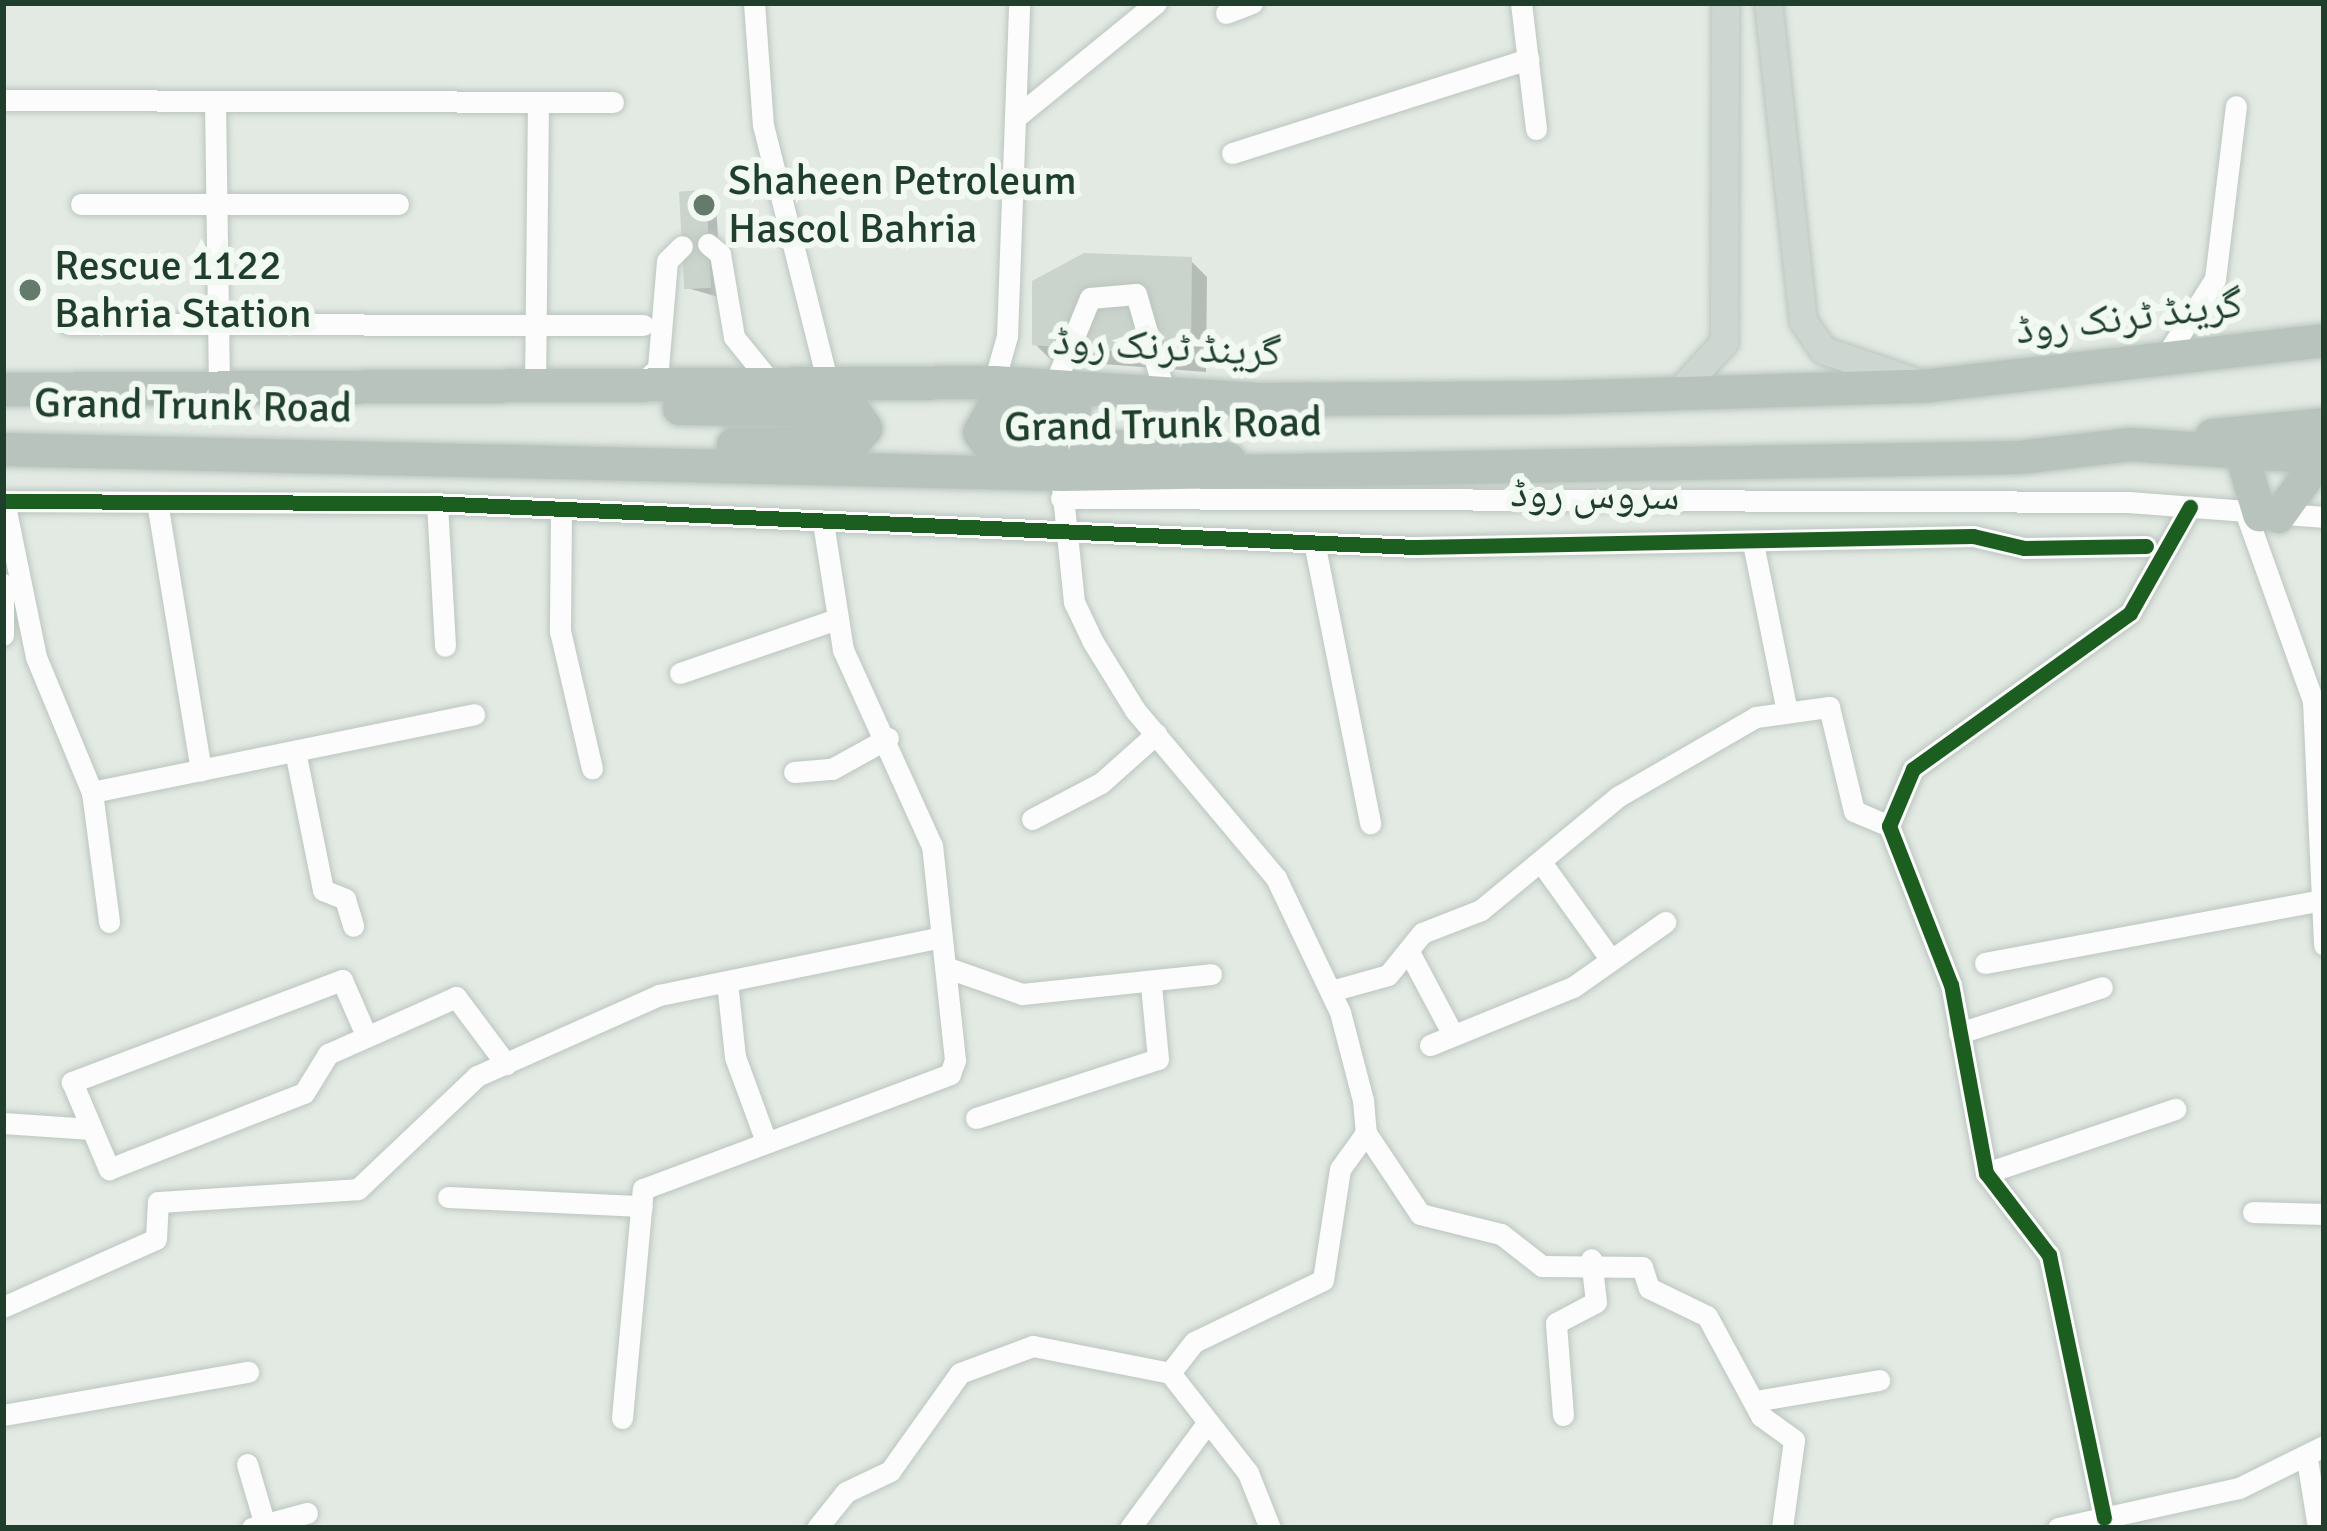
<!DOCTYPE html>
<meta charset="utf-8">
<style>
body{margin:0}
#map{position:relative;width:2327px;height:1531px;overflow:hidden;background:#e3eae4;font-family:Signika,"Noto Naskh Arabic",sans-serif}
div>[style]{position:absolute}
[style*='--x']{left:calc(var(--x)*1px);top:calc(var(--y)*1px);width:calc(var(--w)*1px);rotate:calc(var(--a)*1deg)}
.shadow>*{inset:0;background:#0003}
.building>*{inset:0;background:#cbd3cd;transform-origin:0 0}
.roads{filter:drop-shadow(0 0 3px #bbc6bf) drop-shadow(0 0 3px #bbc6bf)}
.minor>*{height:21px;margin:-10.5px;padding:0 10.5px;transform-origin:10.5px;border-radius:10.5px;background:#fbfcfb}
.major>*{height:27px;margin:-13.5px;padding:0 13.5px;transform-origin:13.5px;border-radius:13.5px;background:#cdd6d0}
.highway>*{height:33px;margin:-16.5px;padding:0 16.5px;transform-origin:16.5px;border-radius:16.5px;background:#b9c3be}
.cycleway>*{height:15px;margin:-7.5px;padding:0 7.5px;transform-origin:7.5px;border-radius:7.5px;background:#1b5e20}
.dots>*{width:33px;height:33px;translate:-50% -50%;box-sizing:border-box;border:6px solid #f1f9f2;border-radius:50%}
span{translate:-50% -50%;white-space:nowrap;text-align:center;line-height:1.15;-webkit-text-stroke:12px #f1f9f2;paint-order:stroke}
.poi-label{font-size:42px;color:#1f3f2c}
.left{translate:0 -50%;text-align:left}
.street-label{font-size:42px;color:#1f3f2c}
.frame{position:absolute;inset:0;border:6px solid #1f3f2c;pointer-events:none}
</style>
<div id="map">
<div class="shadow">
<i style="clip-path:polygon(704px 194px,716px 206px,722px 298px,687px 288px)"></i>
<i style="clip-path:polygon(1190px 260px,1207px 277px,1206px 372px,1051px 360px,1035px 344px)"></i>
</div>
<div class="building">
<i style="left:706px;top:190px;width:98px;height:27px;rotate:87deg"></i>
<i style="clip-path:polygon(1084px 253px,1192px 257px,1191px 357px,1032px 345px,1032px 281px)"></i>
</div>
<div class="roads">
<div class="minor">
<i style="--x:754;--y:3;--w:122;--a:85.8"></i>
<i style="--x:763;--y:125;--w:267;--a:75.9"></i>
<i style="--x:1521;--y:3;--w:127;--a:83.2"></i>
<i style="--x:1226;--y:13;--w:28;--a:-21"></i>
<i style="--x:3;--y:100;--w:610;--a:0.19"></i>
<i style="--x:215;--y:101;--w:292;--a:89.2"></i>
<i style="--x:1015;--y:118;--w:182;--a:-39.2"></i>
<i style="--x:1232;--y:153;--w:311;--a:-17.6"></i>
<i style="--x:81;--y:204;--w:317;--a:0"></i>
<i style="--x:708;--y:244;--w:16;--a:40"></i>
<i style="--x:720;--y:254;--w:84;--a:80.4"></i>
<i style="--x:734;--y:337;--w:60;--a:51"></i>
<i style="--x:69;--y:324;--w:574;--a:0.1"></i>
<i style="--x:2168;--y:353;--w:88;--a:-57.6"></i>
<i style="--x:2215;--y:279;--w:174;--a:-83.1"></i>
<i style="--x:994;--y:382;--w:48;--a:-74.2"></i>
<i style="--x:1007;--y:336;--w:333;--a:-87.9"></i>
<i style="--x:639;--y:386;--w:26;--a:-43"></i>
<i style="--x:658;--y:368;--w:107;--a:-85.2"></i>
<i style="--x:667;--y:261;--w:21;--a:-45"></i>
<i style="--x:535;--y:388;--w:286;--a:-89.4"></i>
<i style="--x:1053;--y:388;--w:97;--a:-67.7"></i>
<i style="--x:1090;--y:298;--w:46;--a:-5"></i>
<i style="--x:1136;--y:294;--w:101;--a:73.9"></i>
<i style="--x:1062;--y:486;--w:117;--a:84.1"></i>
<i style="--x:1074;--y:602;--w:44;--a:64.6"></i>
<i style="--x:1093;--y:642;--w:80;--a:58.3"></i>
<i style="--x:1135;--y:710;--w:219;--a:50"></i>
<i style="--x:1276;--y:878;--w:148;--a:64.5"></i>
<i style="--x:1340;--y:1012;--w:91;--a:75.4"></i>
<i style="--x:1363;--y:1100;--w:33;--a:85"></i>
<i style="--x:1366;--y:1133;--w:44;--a:125.8"></i>
<i style="--x:1340;--y:1169;--w:112;--a:98.7"></i>
<i style="--x:1323;--y:1280;--w:143;--a:154.3"></i>
<i style="--x:1194;--y:1342;--w:39;--a:128"></i>
<i style="--x:1061;--y:498;--w:1068;--a:0.21"></i>
<i style="--x:2129;--y:502;--w:196;--a:4.4"></i>
<i style="--x:3;--y:501;--w:428;--a:0.3"></i>
<i style="--x:431;--y:503;--w:987;--a:2.56"></i>
<i style="--x:1417;--y:547;--w:556;--a:-1.13"></i>
<i style="--x:1973;--y:536;--w:52;--a:13.2"></i>
<i style="--x:2024;--y:548;--w:122;--a:-0.9"></i>
<i style="--x:4;--y:501;--w:159;--a:78.4"></i>
<i style="--x:36;--y:657;--w:146;--a:67.5"></i>
<i style="--x:92;--y:792;--w:131;--a:82.5"></i>
<i style="--x:157;--y:502;--w:272;--a:80.7"></i>
<i style="--x:437;--y:503;--w:143;--a:86.8"></i>
<i style="--x:561;--y:509;--w:122;--a:90.5"></i>
<i style="--x:560;--y:631;--w:141;--a:76.9"></i>
<i style="--x:2245;--y:511;--w:202;--a:70.3"></i>
<i style="--x:2313;--y:701;--w:244;--a:87.4"></i>
<i style="--x:1314;--y:542;--w:287;--a:78.7"></i>
<i style="--x:1754;--y:548;--w:167;--a:78.6"></i>
<i style="--x:3;--y:584;--w:51;--a:90"></i>
<i style="--x:680;--y:673;--w:163;--a:-19"></i>
<i style="--x:295;--y:751;--w:142;--a:78.6"></i>
<i style="--x:323;--y:890;--w:24;--a:22"></i>
<i style="--x:345;--y:899;--w:28;--a:73"></i>
<i style="--x:794;--y:772;--w:38;--a:-5"></i>
<i style="--x:832;--y:769;--w:64;--a:-29"></i>
<i style="--x:92;--y:792;--w:390;--a:-11.5"></i>
<i style="--x:1032;--y:819;--w:78;--a:-27.6"></i>
<i style="--x:1101;--y:783;--w:74;--a:-41.7"></i>
<i style="--x:1543;--y:865;--w:117;--a:54.4"></i>
<i style="--x:1409;--y:952;--w:89;--a:62"></i>
<i style="--x:1985;--y:963;--w:337;--a:-10.6"></i>
<i style="--x:945;--y:967;--w:82;--a:19.3"></i>
<i style="--x:1022;--y:994;--w:190;--a:-6"></i>
<i style="--x:727;--y:982;--w:75;--a:83.9"></i>
<i style="--x:735;--y:1057;--w:84;--a:69.8"></i>
<i style="--x:1331;--y:991;--w:59;--a:-15.7"></i>
<i style="--x:1388;--y:975;--w:54;--a:-51"></i>
<i style="--x:1422;--y:933;--w:63;--a:-21.3"></i>
<i style="--x:1481;--y:910;--w:179;--a:-39.6"></i>
<i style="--x:1619;--y:796;--w:158;--a:-30"></i>
<i style="--x:1756;--y:717;--w:74;--a:-7.8"></i>
<i style="--x:1829;--y:707;--w:107;--a:76.5"></i>
<i style="--x:1854;--y:811;--w:38;--a:23"></i>
<i style="--x:1959;--y:1033;--w:150;--a:-17.8"></i>
<i style="--x:366;--y:1035;--w:60;--a:-113.6"></i>
<i style="--x:342;--y:980;--w:289;--a:159.3"></i>
<i style="--x:72;--y:1082;--w:95;--a:67"></i>
<i style="--x:109;--y:1169;--w:209;--a:-21.3"></i>
<i style="--x:304;--y:1093;--w:46;--a:-58.4"></i>
<i style="--x:328;--y:1054;--w:140;--a:-24"></i>
<i style="--x:456;--y:997;--w:84;--a:53.3"></i>
<i style="--x:1430;--y:1045;--w:154;--a:-22.1"></i>
<i style="--x:1573;--y:987;--w:113;--a:-35.2"></i>
<i style="--x:976;--y:1118;--w:191;--a:-18"></i>
<i style="--x:1158;--y:1059;--w:74;--a:-95.4"></i>
<i style="--x:3;--y:1123;--w:88;--a:3.9"></i>
<i style="--x:1366;--y:1133;--w:97;--a:56.3"></i>
<i style="--x:1420;--y:1214;--w:83;--a:13.9"></i>
<i style="--x:1501;--y:1234;--w:52;--a:38"></i>
<i style="--x:1542;--y:1266;--w:100;--a:0.6"></i>
<i style="--x:1642;--y:1267;--w:22;--a:72"></i>
<i style="--x:1649;--y:1288;--w:64;--a:25.8"></i>
<i style="--x:1707;--y:1316;--w:114;--a:61.6"></i>
<i style="--x:1761;--y:1416;--w:41;--a:36"></i>
<i style="--x:1794;--y:1440;--w:89;--a:97.8"></i>
<i style="--x:1986;--y:1173;--w:200;--a:-18.7"></i>
<i style="--x:448;--y:1197;--w:194;--a:2.7"></i>
<i style="--x:2253;--y:1212;--w:71;--a:1.6"></i>
<i style="--x:3;--y:1307;--w:167;--a:-24"></i>
<i style="--x:156;--y:1239;--w:37;--a:-87"></i>
<i style="--x:158;--y:1202;--w:200;--a:-3.7"></i>
<i style="--x:358;--y:1189;--w:164;--a:-43.5"></i>
<i style="--x:477;--y:1076;--w:199;--a:-24"></i>
<i style="--x:659;--y:995;--w:288;--a:-11.6"></i>
<i style="--x:1755;--y:1401;--w:126;--a:-9.6"></i>
<i style="--x:3;--y:1415;--w:249;--a:-10"></i>
<i style="--x:1563;--y:1415;--w:92;--a:-94.4"></i>
<i style="--x:1556;--y:1323;--w:45;--a:-27.7"></i>
<i style="--x:1596;--y:1302;--w:43;--a:-96.6"></i>
<i style="--x:622;--y:1418;--w:230;--a:-84.8"></i>
<i style="--x:643;--y:1189;--w:328;--a:-20.5"></i>
<i style="--x:950;--y:1074;--w:15;--a:-70"></i>
<i style="--x:955;--y:1060;--w:215;--a:-96.1"></i>
<i style="--x:932;--y:846;--w:215;--a:-114.4"></i>
<i style="--x:843;--y:650;--w:130;--a:-98.9"></i>
<i style="--x:2307;--y:1459;--w:70;--a:80.9"></i>
<i style="--x:247;--y:1464;--w:64;--a:73.6"></i>
<i style="--x:2104;--y:1518;--w:269;--a:-101.8"></i>
<i style="--x:2049;--y:1255;--w:103;--a:-127.5"></i>
<i style="--x:1986;--y:1173;--w:191;--a:-100.5"></i>
<i style="--x:1951;--y:985;--w:171;--a:-111.3"></i>
<i style="--x:1889;--y:826;--w:62;--a:-67.2"></i>
<i style="--x:1913;--y:769;--w:267;--a:-35.7"></i>
<i style="--x:2130;--y:613;--w:122;--a:-60.5"></i>
<i style="--x:252;--y:1528;--w:57;--a:-15.3"></i>
<i style="--x:817;--y:1528;--w:46;--a:-51.1"></i>
<i style="--x:846;--y:1492;--w:49;--a:-25.5"></i>
<i style="--x:890;--y:1471;--w:120;--a:-54.5"></i>
<i style="--x:960;--y:1373;--w:78;--a:-20.3"></i>
<i style="--x:1033;--y:1346;--w:140;--a:11.1"></i>
<i style="--x:1170;--y:1373;--w:127;--a:52"></i>
<i style="--x:1248;--y:1473;--w:59;--a:68.2"></i>
<i style="--x:1130;--y:1528;--w:127;--a:-53.7"></i>
<i style="--x:2058;--y:1528;--w:185;--a:-12.5"></i>
<i style="--x:2239;--y:1488;--w:95;--a:-26.3"></i>
</div>
<div class="major">
<i style="--x:1768;--y:3;--w:320;--a:83.7"></i>
<i style="--x:1803;--y:321;--w:35;--a:55"></i>
<i style="--x:1823;--y:350;--w:96;--a:18.8"></i>
<i style="--x:1682;--y:388;--w:62;--a:-47.6"></i>
<i style="--x:1724;--y:342;--w:339;--a:-89.8"></i>
</div>
<div class="highway">
<i style="--x:3;--y:389;--w:991;--a:-0.4"></i>
<i style="--x:994;--y:382;--w:263;--a:3.7"></i>
<i style="--x:1256;--y:399;--w:299;--a:-0.4"></i>
<i style="--x:1555;--y:397;--w:375;--a:-1.8"></i>
<i style="--x:1930;--y:385;--w:397;--a:-6.5"></i>
<i style="--x:679;--y:408;--w:174;--a:0.7"></i>
<i style="--x:853;--y:410;--w:22;--a:56"></i>
<i style="--x:865;--y:428;--w:20;--a:131"></i>
<i style="--x:852;--y:443;--w:119;--a:179.5"></i>
<i style="--x:1074;--y:409;--w:82;--a:180"></i>
<i style="--x:992;--y:409;--w:26;--a:119"></i>
<i style="--x:979;--y:432;--w:16;--a:52"></i>
<i style="--x:989;--y:445;--w:195;--a:0.6"></i>
<i style="--x:1184;--y:447;--w:46;--a:15.3"></i>
<i style="--x:2212;--y:435;--w:113;--a:-5.6"></i>
<i style="--x:3;--y:449;--w:1060;--a:1.35"></i>
<i style="--x:1063;--y:474;--w:956;--a:-1.02"></i>
<i style="--x:2019;--y:457;--w:111;--a:-6.7"></i>
<i style="--x:2129;--y:444;--w:195;--a:3.8"></i>
<i style="--x:2241;--y:453;--w:64;--a:73.6"></i>
<i style="--x:2278;--y:516;--w:74;--a:-54.4"></i>
</div>
</div>
<div class="cycleway">
<i style="--x:3;--y:501;--w:428;--a:0.3"></i>
<i style="--x:431;--y:503;--w:987;--a:2.56"></i>
<i style="--x:1417;--y:547;--w:556;--a:-1.13"></i>
<i style="--x:1973;--y:536;--w:52;--a:13.2"></i>
<i style="--x:2024;--y:548;--w:122;--a:-0.9"></i>
<i style="--x:2104;--y:1518;--w:269;--a:-101.8"></i>
<i style="--x:2049;--y:1255;--w:103;--a:-127.5"></i>
<i style="--x:1986;--y:1173;--w:191;--a:-100.5"></i>
<i style="--x:1951;--y:985;--w:171;--a:-111.3"></i>
<i style="--x:1889;--y:826;--w:62;--a:-67.2"></i>
<i style="--x:1913;--y:769;--w:267;--a:-35.7"></i>
<i style="--x:2130;--y:613;--w:122;--a:-60.5"></i>
</div>
<div class="dots">
<i style="left:704px;top:205px;background:#647b6c"></i>
<i style="left:30px;top:290px;background:#647b6c"></i>
</div>
<div class="poi-label">
<span class="left" style="left:728px;top:205px">Shaheen Petroleum<br>Hascol Bahria</span>
<span class="left" style="left:54px;top:290px">Rescue 1122<br>Bahria Station</span>
</div>
<div class="street-label">
<span style="left:2129px;top:317px;rotate:-7deg">گرینڈ ٹرنک روڈ</span>
<span style="left:1167px;top:347px;rotate:3deg">گرینڈ ٹرنک روڈ</span>
<span style="left:193px;top:406px;rotate:1deg">Grand Trunk Road</span>
<span style="left:1163px;top:425px;rotate:-1deg">Grand Trunk Road</span>
<span style="left:1595px;top:495px;rotate:1deg">سروس روڈ</span>
</div>
<div class="frame"></div>
</div>
